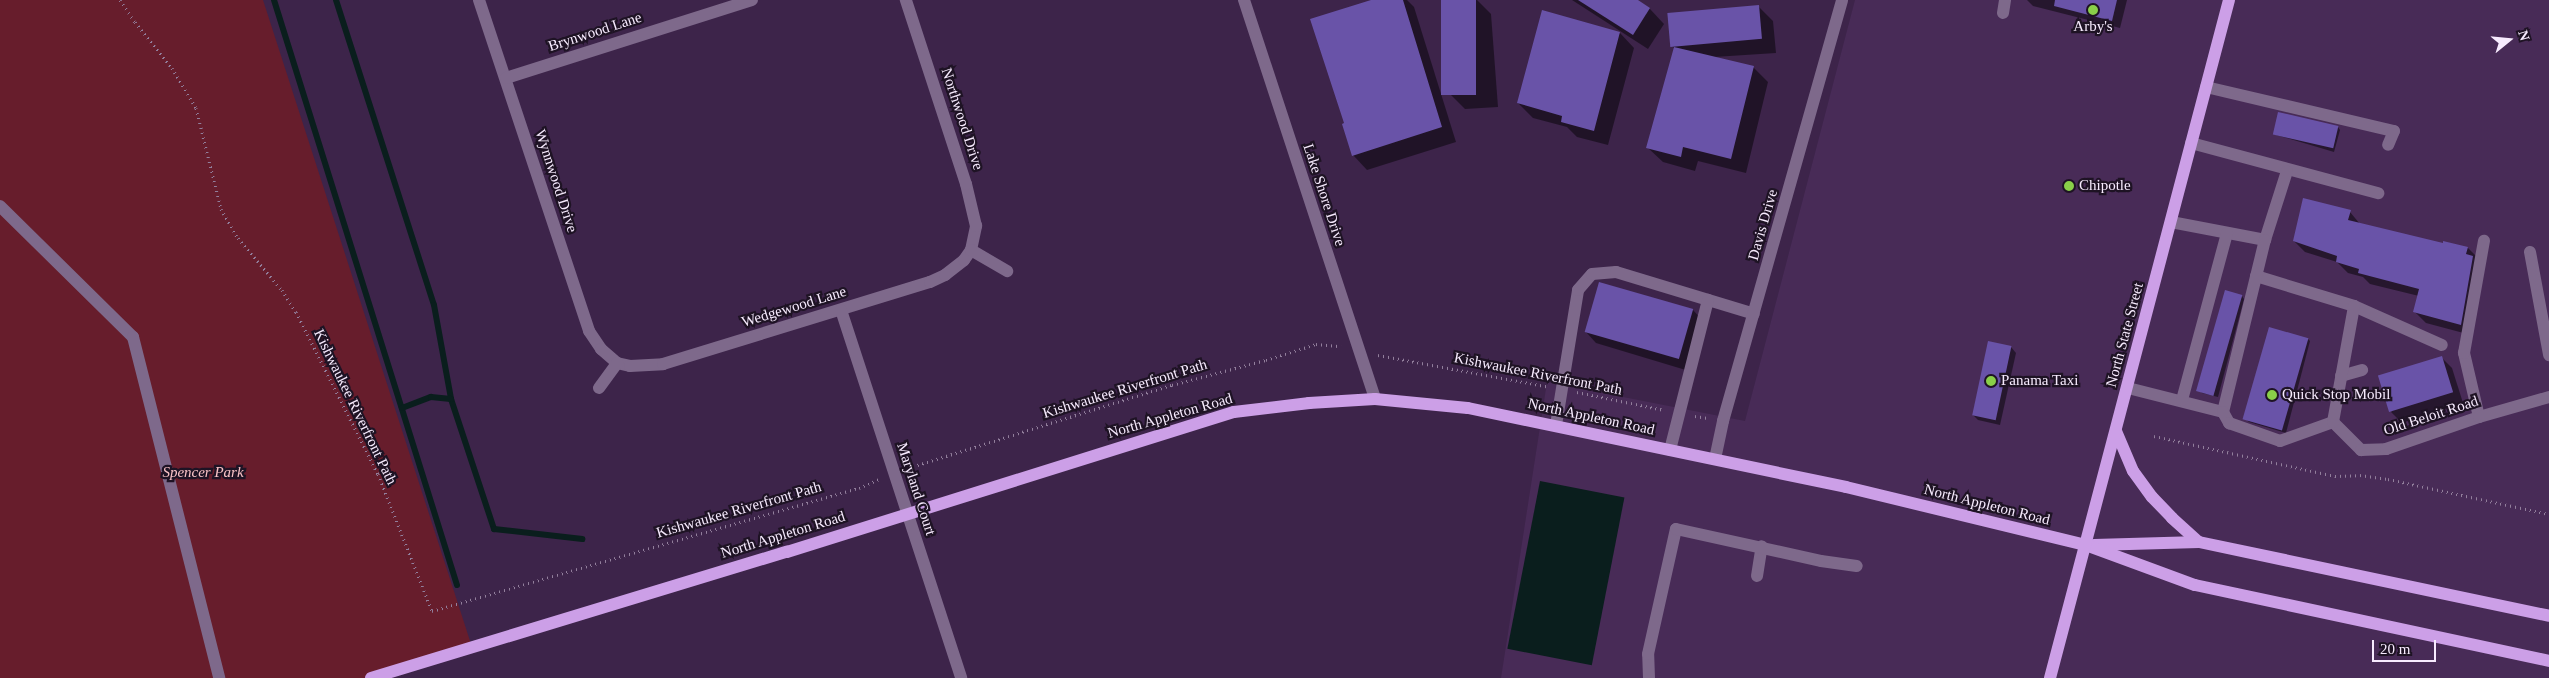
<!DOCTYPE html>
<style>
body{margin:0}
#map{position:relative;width:2549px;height:678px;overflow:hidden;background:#3d244a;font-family:"Times New Roman",serif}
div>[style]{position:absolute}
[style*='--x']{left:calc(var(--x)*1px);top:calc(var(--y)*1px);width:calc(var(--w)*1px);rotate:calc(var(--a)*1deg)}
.built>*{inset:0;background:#482b57}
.green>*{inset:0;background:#671d2c}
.water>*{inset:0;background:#0a1e1d;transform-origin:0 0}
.shadow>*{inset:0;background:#0007}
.stream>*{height:6px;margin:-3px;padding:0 3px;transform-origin:3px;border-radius:3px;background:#0a1e1d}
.building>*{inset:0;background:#6953a8;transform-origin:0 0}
.path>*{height:3px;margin-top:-1.5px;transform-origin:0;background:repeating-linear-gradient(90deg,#927f9c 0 1px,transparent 0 5px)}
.minor>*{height:12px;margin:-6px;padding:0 6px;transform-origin:6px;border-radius:6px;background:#7e698b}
.major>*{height:12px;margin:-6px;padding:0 6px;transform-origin:6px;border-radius:6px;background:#cc9fe7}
.dots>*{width:14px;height:14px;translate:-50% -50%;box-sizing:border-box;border:2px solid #1e1324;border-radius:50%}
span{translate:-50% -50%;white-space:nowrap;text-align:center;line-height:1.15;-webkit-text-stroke:4.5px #1e1324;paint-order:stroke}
.poi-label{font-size:15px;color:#f7ebfe}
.left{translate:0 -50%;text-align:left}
.street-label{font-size:15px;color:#f7ebfe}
.park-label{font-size:15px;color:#f9c2c6;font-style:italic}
.north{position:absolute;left:2484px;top:15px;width:50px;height:50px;-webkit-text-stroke:4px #1e1324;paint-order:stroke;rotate:73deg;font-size:14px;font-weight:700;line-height:20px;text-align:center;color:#f7ebfe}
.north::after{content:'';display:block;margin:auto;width:18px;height:22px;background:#f7ebfe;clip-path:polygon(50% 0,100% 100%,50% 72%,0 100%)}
.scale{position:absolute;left:2372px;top:640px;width:64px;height:22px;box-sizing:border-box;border:2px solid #f7ebfe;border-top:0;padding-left:6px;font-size:15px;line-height:18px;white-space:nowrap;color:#f7ebfe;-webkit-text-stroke:4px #1e1324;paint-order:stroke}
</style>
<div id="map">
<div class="built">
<i style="clip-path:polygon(1855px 0,2549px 0,2549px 678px,1501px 678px,1547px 382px,1745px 421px)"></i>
</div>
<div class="green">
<i style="clip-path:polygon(0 0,263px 0,472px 647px,370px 678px,0 678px)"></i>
</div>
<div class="water">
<i style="left:1540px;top:481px;width:86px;height:171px;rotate:11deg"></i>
</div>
<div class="shadow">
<i style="clip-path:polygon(1375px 0,1407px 0,1414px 7px,1456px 142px,1367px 170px,1353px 155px)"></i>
<i style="clip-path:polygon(1463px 0,1477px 0,1491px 14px,1498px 107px,1465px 109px,1451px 95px)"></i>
<i style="clip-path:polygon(1572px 0,1635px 0,1650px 9px,1664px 24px,1648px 49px)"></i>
<i style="clip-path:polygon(2027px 0,2127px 0,2120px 28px,2033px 6px)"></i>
<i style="clip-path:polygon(1758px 6px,1773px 21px,1776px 53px,1714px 57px,1754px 68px,1768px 82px,1746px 173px,1698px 161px,1695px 171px,1663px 162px,1648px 148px,1675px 49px,1670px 44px)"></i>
<i style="clip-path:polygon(1620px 33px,1634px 48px,1608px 145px,1577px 137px,1567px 127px,1533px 118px,1518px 103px)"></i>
<i style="clip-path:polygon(2338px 127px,2340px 130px,2334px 152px,2273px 134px)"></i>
<i style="clip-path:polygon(2350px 212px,2360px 224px,2444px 245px,2444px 242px,2468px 248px,2479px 259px,2471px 335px,2426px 323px,2415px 312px,2419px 296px,2370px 284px,2363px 277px,2348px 273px,2337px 262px,2305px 252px,2294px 241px)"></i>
<i style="clip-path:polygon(1600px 283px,1693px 310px,1703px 321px,1689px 371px,1596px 343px,1586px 332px)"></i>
<i style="clip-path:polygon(2242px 296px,2244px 299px,2218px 397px,2202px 393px,2200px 390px)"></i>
<i style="clip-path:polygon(2308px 339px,2310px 341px,2286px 433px,2249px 422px,2247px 420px)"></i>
<i style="clip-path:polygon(1989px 342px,2011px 347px,2016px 353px,2000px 425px,1978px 420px,1973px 415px)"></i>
<i style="clip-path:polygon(2441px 357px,2452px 368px,2463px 403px,2402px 423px,2391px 412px)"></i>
</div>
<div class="stream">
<i style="--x:274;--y:0;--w:613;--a:72.63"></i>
<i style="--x:336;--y:0;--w:320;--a:72.2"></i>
<i style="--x:434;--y:305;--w:96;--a:79.7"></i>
<i style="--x:451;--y:399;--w:137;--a:71.7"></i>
<i style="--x:494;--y:529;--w:89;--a:6.5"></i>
<i style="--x:402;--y:408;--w:31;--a:-21"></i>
<i style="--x:431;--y:397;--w:20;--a:6"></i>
</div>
<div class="building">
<i style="clip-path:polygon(1371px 0,1403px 0,1442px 127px,1352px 156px,1342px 124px,1344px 123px,1310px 19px)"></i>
<i style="left:1441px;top:0;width:35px;height:95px"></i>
<i style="clip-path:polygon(1578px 0,1638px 0,1650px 8px,1633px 35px)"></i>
<i style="clip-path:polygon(2055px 0,2117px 0,2112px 21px,2054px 6px)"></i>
<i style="left:1759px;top:5px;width:34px;height:92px;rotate:85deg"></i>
<i style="clip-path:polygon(1542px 10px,1620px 32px,1594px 131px,1561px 122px,1562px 116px,1517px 103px)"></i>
<i style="clip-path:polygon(1674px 47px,1754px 66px,1731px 159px,1683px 147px,1681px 157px,1646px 148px)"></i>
<i style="left:2278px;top:112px;width:62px;height:23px;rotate:13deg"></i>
<i style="clip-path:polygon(2303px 198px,2351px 210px,2348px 220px,2443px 243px,2443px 241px,2468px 247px,2466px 254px,2473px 256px,2461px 325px,2413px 312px,2419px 289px,2358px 273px,2359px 269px,2336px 262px,2337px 256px,2293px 241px)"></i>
<i style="left:1599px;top:282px;width:98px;height:52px;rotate:16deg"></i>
<i style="left:2225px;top:290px;width:18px;height:105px;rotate:16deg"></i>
<i style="left:2269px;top:327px;width:41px;height:96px;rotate:16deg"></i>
<i style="left:1988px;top:341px;width:24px;height:76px;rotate:12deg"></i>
<i style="left:2442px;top:356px;width:38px;height:67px;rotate:73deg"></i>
</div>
<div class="path">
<i style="--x:120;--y:0;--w:27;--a:56"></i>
<i style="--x:135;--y:22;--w:59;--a:51.2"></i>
<i style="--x:172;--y:68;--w:47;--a:59"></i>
<i style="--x:196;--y:108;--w:104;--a:76.1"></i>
<i style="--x:221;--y:209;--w:34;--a:60"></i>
<i style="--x:238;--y:238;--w:68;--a:49.8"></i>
<i style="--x:282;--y:290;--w:26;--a:58"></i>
<i style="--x:296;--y:312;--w:182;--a:63.2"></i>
<i style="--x:378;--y:474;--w:147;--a:68.5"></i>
<i style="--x:432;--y:611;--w:444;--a:-16.1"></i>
<i style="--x:859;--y:488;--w:22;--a:-24"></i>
<i style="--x:1378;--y:355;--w:171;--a:10.5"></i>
<i style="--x:1577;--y:392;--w:89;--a:11.7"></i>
<i style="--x:1695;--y:416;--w:13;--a:9"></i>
<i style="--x:2154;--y:436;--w:185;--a:12.5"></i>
<i style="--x:2335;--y:476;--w:25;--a:-2"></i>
<i style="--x:2360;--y:475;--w:28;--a:8"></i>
<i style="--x:2388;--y:479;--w:165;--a:12.3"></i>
<i style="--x:908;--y:468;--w:277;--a:-17.5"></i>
<i style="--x:1172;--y:385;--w:97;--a:-14.9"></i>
<i style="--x:1266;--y:360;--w:52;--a:-17.7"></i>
<i style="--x:1316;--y:344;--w:25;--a:5"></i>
</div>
<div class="minor">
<i style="--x:479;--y:0;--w:349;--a:71.6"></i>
<i style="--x:589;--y:331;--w:22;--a:56"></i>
<i style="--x:601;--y:349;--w:21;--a:41"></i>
<i style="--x:617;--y:363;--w:13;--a:13"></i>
<i style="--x:630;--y:366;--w:33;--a:-3"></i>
<i style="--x:663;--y:364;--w:279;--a:-17.1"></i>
<i style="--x:930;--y:282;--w:17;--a:-25"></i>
<i style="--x:945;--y:275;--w:24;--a:-38"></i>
<i style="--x:964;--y:260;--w:12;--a:-55"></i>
<i style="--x:971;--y:250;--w:25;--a:-78"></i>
<i style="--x:976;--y:226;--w:43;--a:-103.4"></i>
<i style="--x:966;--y:184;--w:194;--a:-108.1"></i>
<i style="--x:1244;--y:0;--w:420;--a:71.8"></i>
<i style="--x:2003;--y:13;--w:13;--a:-81"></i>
<i style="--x:506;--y:78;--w:258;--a:-17.6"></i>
<i style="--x:2206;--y:87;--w:193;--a:13.2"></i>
<i style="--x:2394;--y:131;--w:15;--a:113"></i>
<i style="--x:2191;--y:143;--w:194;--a:15"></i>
<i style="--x:0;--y:206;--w:187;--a:44.6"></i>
<i style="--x:133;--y:337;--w:352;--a:75.8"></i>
<i style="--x:2171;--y:222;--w:96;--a:10.8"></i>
<i style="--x:2265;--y:240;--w:72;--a:-72.3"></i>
<i style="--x:971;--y:250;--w:42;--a:30.3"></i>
<i style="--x:2530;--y:252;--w:105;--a:79.5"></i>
<i style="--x:2256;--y:276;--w:102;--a:17"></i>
<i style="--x:2354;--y:306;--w:96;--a:23.9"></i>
<i style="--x:841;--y:310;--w:387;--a:71.9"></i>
<i style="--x:2341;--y:376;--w:22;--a:-16"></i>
<i style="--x:599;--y:388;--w:31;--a:-54"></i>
<i style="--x:2128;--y:388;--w:98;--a:14.2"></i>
<i style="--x:2223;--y:412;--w:177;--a:-76.3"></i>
<i style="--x:2182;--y:400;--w:173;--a:-74.9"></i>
<i style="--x:2223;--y:412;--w:13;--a:61"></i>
<i style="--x:2229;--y:423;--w:54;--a:19.4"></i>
<i style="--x:2280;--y:441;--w:56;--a:-19.7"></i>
<i style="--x:2479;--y:417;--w:66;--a:-103.2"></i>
<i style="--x:2464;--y:353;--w:114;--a:-79.9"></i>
<i style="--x:2333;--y:422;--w:40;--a:45"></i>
<i style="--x:2361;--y:450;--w:25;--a:-2"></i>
<i style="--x:2386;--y:449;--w:98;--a:-19"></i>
<i style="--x:2479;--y:417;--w:73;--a:-15.9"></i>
<i style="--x:2333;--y:422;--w:118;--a:-79.7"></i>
<i style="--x:1556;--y:425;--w:137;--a:-80.7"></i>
<i style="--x:1578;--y:290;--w:21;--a:-49"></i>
<i style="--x:1592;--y:274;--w:24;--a:-5"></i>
<i style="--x:1616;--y:272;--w:144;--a:16.9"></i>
<i style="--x:1670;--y:450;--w:155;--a:-75.8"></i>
<i style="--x:1715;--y:459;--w:39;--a:-78"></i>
<i style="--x:1723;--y:421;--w:437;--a:-74.2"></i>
<i style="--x:1757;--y:576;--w:30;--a:-81"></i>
<i style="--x:1649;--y:678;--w:24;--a:-92"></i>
<i style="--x:1648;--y:654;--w:128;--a:-77.4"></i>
<i style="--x:1676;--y:529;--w:148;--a:12.4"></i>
<i style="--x:1821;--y:561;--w:36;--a:8"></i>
</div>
<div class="major">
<i style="--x:2116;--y:431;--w:43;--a:67"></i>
<i style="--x:2133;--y:471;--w:32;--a:54"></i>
<i style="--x:2152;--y:497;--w:29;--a:46"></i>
<i style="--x:2172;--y:518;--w:36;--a:42"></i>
<i style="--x:2094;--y:545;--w:105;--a:-1.6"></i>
<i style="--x:2199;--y:542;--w:358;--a:11.9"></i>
<i style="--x:371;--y:678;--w:435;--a:-16.9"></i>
<i style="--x:787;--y:552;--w:468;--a:-17.4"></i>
<i style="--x:1234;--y:412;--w:76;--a:-6.8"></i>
<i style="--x:1309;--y:403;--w:66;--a:-3.5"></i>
<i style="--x:1375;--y:399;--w:93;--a:5.5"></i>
<i style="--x:1468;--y:408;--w:386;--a:11.8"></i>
<i style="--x:1846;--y:487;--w:247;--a:13.6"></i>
<i style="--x:2086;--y:545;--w:116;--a:20.2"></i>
<i style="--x:2195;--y:585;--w:362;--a:12.1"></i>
<i style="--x:2050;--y:678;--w:701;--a:-75.21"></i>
</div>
<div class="dots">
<i style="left:2093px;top:10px;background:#89cf49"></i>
<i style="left:2069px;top:186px;background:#89cf49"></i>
<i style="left:1991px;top:381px;background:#89cf49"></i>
<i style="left:2272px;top:395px;background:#89cf49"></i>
</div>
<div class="poi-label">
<span style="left:2093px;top:27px">Arby's</span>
<span class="left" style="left:2079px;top:186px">Chipotle</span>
<span class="left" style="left:2001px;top:381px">Panama Taxi</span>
<span class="left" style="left:2282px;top:395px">Quick Stop Mobil</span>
</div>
<div class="street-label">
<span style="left:595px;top:32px;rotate:-18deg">Brynwood Lane</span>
<span style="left:962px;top:119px;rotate:72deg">Northwood Drive</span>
<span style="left:556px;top:181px;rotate:72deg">Wynnwood Drive</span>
<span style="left:1324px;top:195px;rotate:72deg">Lake Shore Drive</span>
<span style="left:1763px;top:225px;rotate:-74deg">Davis Drive</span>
<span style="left:794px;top:307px;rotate:-17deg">Wedgewood Lane</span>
<span style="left:2125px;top:335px;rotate:-75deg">North State Street</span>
<span style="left:1538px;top:374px;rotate:11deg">Kishwaukee Riverfront Path</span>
<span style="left:1125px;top:389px;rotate:-17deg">Kishwaukee Riverfront Path</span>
<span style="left:355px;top:407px;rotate:64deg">Kishwaukee Riverfront Path</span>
<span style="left:1170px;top:416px;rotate:-16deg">North Appleton Road</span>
<span style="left:2431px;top:416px;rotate:-18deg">Old Beloit Road</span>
<span style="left:1591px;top:417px;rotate:12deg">North Appleton Road</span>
<span style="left:916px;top:489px;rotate:72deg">Maryland Court</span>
<span style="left:1987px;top:505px;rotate:14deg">North Appleton Road</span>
<span style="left:739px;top:510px;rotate:-16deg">Kishwaukee Riverfront Path</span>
<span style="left:783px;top:535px;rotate:-17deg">North Appleton Road</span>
</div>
<div class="park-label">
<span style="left:203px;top:473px">Spencer Park</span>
</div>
<div class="north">N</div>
<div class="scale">20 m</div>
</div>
